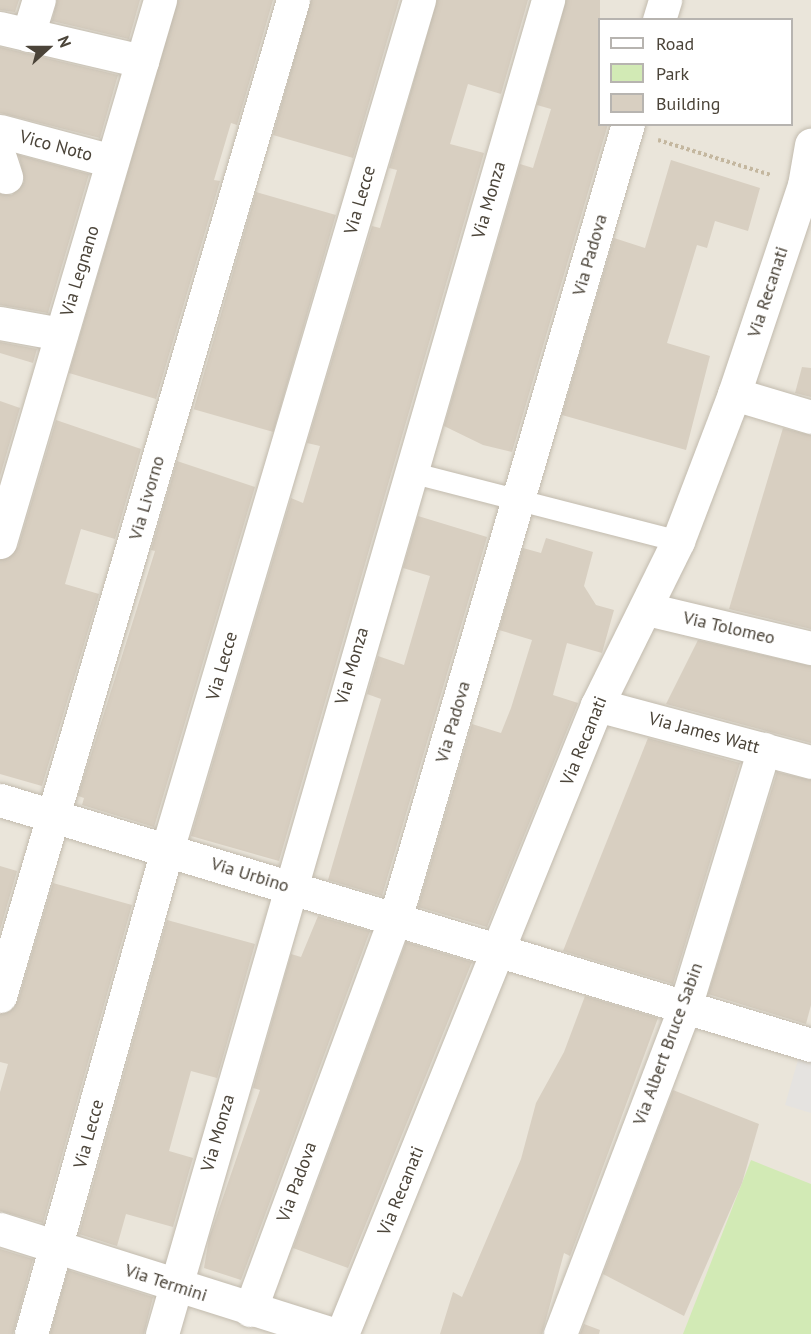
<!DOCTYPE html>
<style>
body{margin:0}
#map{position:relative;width:811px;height:1334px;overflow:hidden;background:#f6f3ec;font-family:"PT Sans",sans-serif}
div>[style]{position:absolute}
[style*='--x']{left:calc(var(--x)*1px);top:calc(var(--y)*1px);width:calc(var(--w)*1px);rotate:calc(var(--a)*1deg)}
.residential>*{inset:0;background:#eae5da}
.green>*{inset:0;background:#d2eab5}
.parking>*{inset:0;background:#e5e3e0}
.building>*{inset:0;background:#d8cfc1;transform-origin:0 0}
.path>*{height:4px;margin-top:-2px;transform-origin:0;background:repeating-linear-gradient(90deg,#c4b79f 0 3px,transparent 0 6px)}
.roads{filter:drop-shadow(0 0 2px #c2bbae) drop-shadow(0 0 2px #c2bbae)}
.lane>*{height:21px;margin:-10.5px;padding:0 10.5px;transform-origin:10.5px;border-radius:10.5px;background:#fff}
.street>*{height:33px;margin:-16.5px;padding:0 16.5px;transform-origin:16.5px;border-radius:16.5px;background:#fff}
span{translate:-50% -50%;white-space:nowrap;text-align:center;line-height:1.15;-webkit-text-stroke:6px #fff;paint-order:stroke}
.street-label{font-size:18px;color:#4b4439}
.legend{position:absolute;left:598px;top:18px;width:195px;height:108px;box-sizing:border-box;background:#fff;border:2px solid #b7b4b0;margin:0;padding:8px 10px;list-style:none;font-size:18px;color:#4b4439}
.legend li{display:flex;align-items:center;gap:12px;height:30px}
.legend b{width:30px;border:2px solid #b7b4b0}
.north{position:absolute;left:18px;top:18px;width:60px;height:60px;-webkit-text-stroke:4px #fff;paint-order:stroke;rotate:69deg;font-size:16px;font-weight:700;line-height:24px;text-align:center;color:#4b4439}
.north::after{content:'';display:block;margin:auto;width:21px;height:27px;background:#4b4439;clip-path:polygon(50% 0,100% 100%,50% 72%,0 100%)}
</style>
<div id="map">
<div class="residential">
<i style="clip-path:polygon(evenodd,0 0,811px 0,811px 1334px,0 1334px,0 0,600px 20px,792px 20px,792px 124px,600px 124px,600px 20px)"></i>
</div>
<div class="green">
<i style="clip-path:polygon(751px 1160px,811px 1184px,811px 1334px,683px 1334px)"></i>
</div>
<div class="parking">
<i style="clip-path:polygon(808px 1025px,811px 1026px,811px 1113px,785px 1105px)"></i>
</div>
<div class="building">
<i style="clip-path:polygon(0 0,19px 0,15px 12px,0 10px)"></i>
<i style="clip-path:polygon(57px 0,140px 0,129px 39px,52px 21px)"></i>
<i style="clip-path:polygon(178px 0,273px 0,237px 125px,231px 123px,214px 180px,220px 181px,156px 399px,69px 373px)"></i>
<i style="clip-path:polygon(311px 0,399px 0,353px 158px,273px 135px)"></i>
<i style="clip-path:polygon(437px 0,528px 0,501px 94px,468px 84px,450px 144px,484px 153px,279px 861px,191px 836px,291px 498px,303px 503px,320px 446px,307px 443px,372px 226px,380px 228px,397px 170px,389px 168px)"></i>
<i style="clip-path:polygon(566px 0,600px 0,600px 124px,608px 124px,512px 452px,483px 445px,444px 426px,520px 164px,533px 168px,551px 109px,537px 105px)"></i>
<i style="clip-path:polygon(0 47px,118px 75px,100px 138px,0 113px)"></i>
<i style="clip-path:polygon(19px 155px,89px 174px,48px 313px,0 305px,0 194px,12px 195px,24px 182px)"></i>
<i style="clip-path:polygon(671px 160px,760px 188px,748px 231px,715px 221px,707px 248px,697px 245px,667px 343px,710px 356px,686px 450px,562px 415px,614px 238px,645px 248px)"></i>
<i style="left:256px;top:192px;width:83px;height:226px;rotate:16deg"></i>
<i style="clip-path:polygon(0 342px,37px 349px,33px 363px,0 353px)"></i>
<i style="clip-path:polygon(802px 367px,811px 368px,811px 397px,795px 393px)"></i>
<i style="clip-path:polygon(0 401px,20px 408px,0 476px)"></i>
<i style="clip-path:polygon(56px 420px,141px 449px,115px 539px,81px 529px,65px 584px,99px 594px,42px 786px,0 774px,0 560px,18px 547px)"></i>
<i style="clip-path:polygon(783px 428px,811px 435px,811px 629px,729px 609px)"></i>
<i style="clip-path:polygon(177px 461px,255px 487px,154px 827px,82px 805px,84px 798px,78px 796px,155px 551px,151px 550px)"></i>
<i style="clip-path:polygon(418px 516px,487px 537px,382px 896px,328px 880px,381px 699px,367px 694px,378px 656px,404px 665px,430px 576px,403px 568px)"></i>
<i style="clip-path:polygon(546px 538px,593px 552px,584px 586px,596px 605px,614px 610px,602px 653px,567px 643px,553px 695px,578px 703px,487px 927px,418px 907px,472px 724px,501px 733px,511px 708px,532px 640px,499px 630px,523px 548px,541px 553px)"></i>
<i style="clip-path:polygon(698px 640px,811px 666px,811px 743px,666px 704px)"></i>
<i style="clip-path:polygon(648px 738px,740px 763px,673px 984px,563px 951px)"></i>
<i style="clip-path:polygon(777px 772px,811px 780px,811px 1005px,806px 1024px,708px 994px)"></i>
<i style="clip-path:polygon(0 866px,17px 871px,0 930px)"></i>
<i style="clip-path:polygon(53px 883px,132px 905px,43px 1223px,0 1211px,0 1092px,8px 1064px,0 1062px,0 1014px,18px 1001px)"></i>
<i style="clip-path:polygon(318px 916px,370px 931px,241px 1280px,204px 1268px,209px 1238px,260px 1090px,253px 1088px,291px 954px,301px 957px)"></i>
<i style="clip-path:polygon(167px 920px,255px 944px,217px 1078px,191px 1071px,169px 1151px,193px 1158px,173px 1227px,126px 1214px,117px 1246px,79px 1234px)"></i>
<i style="clip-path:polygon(406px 942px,472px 962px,348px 1268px,293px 1248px)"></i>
<i style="clip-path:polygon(585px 996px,658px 1018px,570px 1256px,564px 1253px,542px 1334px,440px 1334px,453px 1292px,462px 1297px,521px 1159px,536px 1103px,564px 1052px)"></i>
<i style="clip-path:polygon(673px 1090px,759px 1124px,742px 1183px,684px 1316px,603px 1274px)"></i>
<i style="clip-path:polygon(0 1249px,33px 1259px,13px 1334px,0 1334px)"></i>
<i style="clip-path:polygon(68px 1270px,153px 1297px,144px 1334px,50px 1334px)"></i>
<i style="clip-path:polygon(584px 1324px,600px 1330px,599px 1334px,580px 1334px)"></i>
</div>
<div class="path">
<i style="--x:658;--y:140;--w:118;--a:17.2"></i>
</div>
<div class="roads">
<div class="lane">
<i style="--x:410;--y:472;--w:277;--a:14.4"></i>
</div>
<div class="street">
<i style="--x:659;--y:20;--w:21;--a:-73"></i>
<i style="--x:0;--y:28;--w:146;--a:13.1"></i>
<i style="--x:28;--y:35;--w:37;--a:-73"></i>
<i style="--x:0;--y:131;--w:116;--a:15"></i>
<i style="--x:0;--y:158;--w:20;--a:72"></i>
<i style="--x:0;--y:323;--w:62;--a:10.2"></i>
<i style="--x:734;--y:394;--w:80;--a:16.6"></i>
<i style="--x:0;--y:542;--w:565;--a:-73.55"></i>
<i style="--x:647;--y:609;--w:169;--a:13.4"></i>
<i style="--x:597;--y:705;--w:221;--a:14.9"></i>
<i style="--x:0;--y:800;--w:847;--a:16.81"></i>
<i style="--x:0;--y:996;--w:1038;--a:-73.61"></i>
<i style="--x:0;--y:1229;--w:349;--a:17.5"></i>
<i style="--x:250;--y:1310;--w:417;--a:-69.7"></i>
<i style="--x:395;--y:919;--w:828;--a:-73.67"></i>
<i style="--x:31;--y:1334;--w:503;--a:-74.31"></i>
<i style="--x:167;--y:850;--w:887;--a:-73.49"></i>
<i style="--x:162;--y:1334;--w:1389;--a:-73.86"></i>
<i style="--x:342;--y:1334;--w:679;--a:-67.93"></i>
<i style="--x:597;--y:705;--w:183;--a:-63.7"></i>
<i style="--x:678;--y:541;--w:157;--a:-69.1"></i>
<i style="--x:734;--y:394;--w:220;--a:-71.5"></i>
<i style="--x:804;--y:185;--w:41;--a:-80.1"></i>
<i style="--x:560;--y:1334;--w:350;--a:-69.1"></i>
<i style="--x:685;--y:1007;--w:270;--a:-73"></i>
</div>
</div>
<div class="street-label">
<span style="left:56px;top:146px;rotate:15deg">Vico Noto</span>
<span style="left:360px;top:200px;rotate:-74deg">Via Lecce</span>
<span style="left:489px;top:200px;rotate:-74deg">Via Monza</span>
<span style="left:590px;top:255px;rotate:-74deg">Via Padova</span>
<span style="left:80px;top:271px;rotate:-73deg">Via Legnano</span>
<span style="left:768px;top:292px;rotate:-72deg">Via Recanati</span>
<span style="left:147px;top:498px;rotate:-74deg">Via Livorno</span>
<span style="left:729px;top:628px;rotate:13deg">Via Tolomeo</span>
<span style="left:222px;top:666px;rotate:-74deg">Via Lecce</span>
<span style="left:352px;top:666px;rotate:-74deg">Via Monza</span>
<span style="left:453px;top:722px;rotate:-74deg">Via Padova</span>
<span style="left:704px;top:733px;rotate:15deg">Via James Watt</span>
<span style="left:584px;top:741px;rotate:-68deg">Via Recanati</span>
<span style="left:250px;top:875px;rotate:17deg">Via Urbino</span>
<span style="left:668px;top:1044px;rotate:-70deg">Via Albert Bruce Sabin</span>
<span style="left:218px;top:1133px;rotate:-74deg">Via Monza</span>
<span style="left:89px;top:1134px;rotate:-75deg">Via Lecce</span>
<span style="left:297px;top:1182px;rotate:-70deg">Via Padova</span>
<span style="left:401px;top:1191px;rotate:-68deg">Via Recanati</span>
<span style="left:166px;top:1283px;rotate:18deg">Via Termini</span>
</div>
<ul class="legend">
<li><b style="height:8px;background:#fff"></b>Road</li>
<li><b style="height:16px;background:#d2eab5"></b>Park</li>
<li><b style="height:16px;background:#d8cfc1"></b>Building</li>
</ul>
<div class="north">N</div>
</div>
